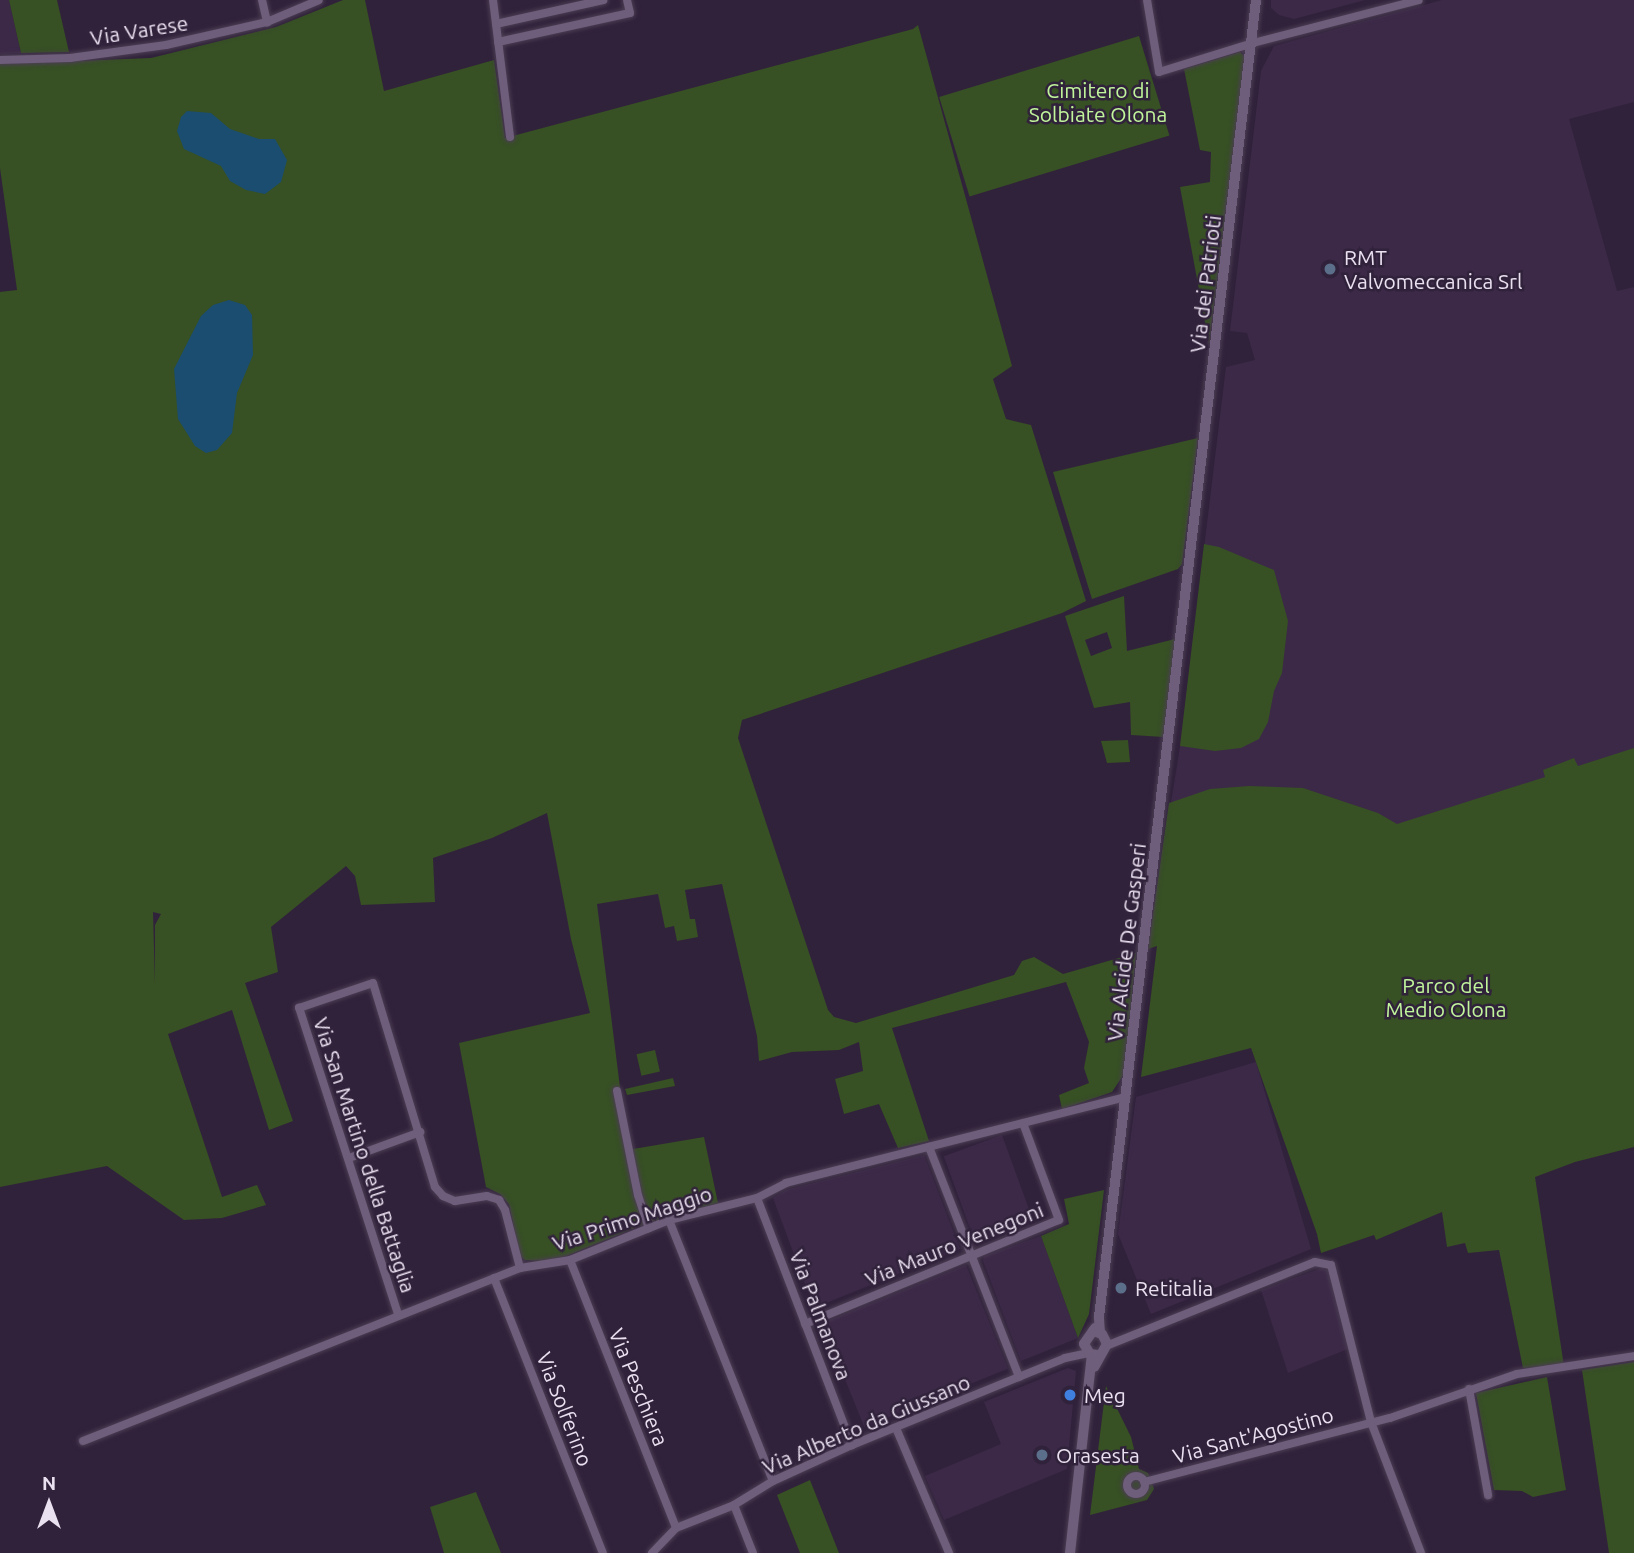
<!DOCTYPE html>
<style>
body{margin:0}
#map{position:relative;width:1634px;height:1553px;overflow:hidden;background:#31223b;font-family:Ubuntu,sans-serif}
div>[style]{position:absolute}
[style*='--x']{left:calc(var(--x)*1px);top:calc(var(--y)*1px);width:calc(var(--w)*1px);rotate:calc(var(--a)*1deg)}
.built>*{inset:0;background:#3c2948;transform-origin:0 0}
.green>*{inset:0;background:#375024;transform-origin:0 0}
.water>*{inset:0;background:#1a4d70}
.roads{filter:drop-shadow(0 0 2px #4b3e53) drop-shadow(0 0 2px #4b3e53)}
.minor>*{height:8px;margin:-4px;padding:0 4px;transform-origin:4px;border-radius:4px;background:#6f5e7b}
.minor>.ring{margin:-4px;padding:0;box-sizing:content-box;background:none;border:8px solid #6f5e7b;border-radius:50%}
.tertiary>*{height:10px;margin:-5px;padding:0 5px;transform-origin:5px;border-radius:5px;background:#6f5e7b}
.dots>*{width:19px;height:19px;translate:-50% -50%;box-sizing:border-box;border:4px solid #31223b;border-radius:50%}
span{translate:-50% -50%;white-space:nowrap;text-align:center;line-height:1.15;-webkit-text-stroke:5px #31223b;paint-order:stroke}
.street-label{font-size:21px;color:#e9e0f0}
.park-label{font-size:21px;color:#c0f59b}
.poi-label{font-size:21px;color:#e9e0f0}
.left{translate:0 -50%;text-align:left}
.north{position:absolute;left:14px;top:1469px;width:70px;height:70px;-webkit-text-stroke:5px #31223b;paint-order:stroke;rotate:0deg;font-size:19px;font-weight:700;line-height:28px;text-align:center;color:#e9e0f0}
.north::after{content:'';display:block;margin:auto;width:24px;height:32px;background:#e9e0f0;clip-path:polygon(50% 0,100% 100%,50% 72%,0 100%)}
</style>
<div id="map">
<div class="built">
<i style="clip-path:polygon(0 0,9px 0,21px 53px,0 54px)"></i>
<i style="clip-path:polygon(1271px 0,1365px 0,1294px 19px,1279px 15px,1271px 8px)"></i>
<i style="clip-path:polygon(1442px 0,1634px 0,1634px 102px,1569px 119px,1617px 291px,1634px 287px,1634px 767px,1148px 949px,1180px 746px,1226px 367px,1255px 360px,1247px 333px,1230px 331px,1261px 71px,1274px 46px)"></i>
<i style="clip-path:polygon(1256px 1062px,1311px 1249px,1151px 1314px,1118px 1234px,1136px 1097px)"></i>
<i style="left:1002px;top:1135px;width:92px;height:62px;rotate:70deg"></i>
<i style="clip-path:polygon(924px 1155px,960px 1249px,814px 1308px,773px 1198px,786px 1190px)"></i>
<i style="clip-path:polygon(1041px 1236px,1078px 1338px,1021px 1361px,983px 1261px,984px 1256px)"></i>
<i style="left:966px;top:1265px;width:112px;height:155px;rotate:68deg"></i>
<i style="clip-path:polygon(1322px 1268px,1330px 1272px,1348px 1349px,1288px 1373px,1261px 1290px)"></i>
<i style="clip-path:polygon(1068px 1368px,1076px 1371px,1067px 1469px,944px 1520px,925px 1476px,1001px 1444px,984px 1402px)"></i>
</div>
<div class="green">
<i style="clip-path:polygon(9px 0,57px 0,69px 52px,21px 53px)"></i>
<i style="clip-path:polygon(evenodd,343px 0,365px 0,384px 91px,494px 60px,505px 138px,913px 29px,918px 25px,1012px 366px,993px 379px,1006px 419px,1031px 425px,1086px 601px,1062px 613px,742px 720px,738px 738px,828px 1010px,834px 1017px,856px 1023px,1014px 975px,1022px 961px,1034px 957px,1063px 974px,1136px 953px,1124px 1074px,1112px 1092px,1062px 1109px,1059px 1095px,1089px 1083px,1084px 1068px,1089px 1042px,1066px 982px,892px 1028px,929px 1141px,898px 1148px,879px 1104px,844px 1114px,835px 1079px,863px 1071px,859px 1042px,839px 1050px,792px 1052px,759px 1061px,757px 1036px,722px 884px,685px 890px,690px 919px,695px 919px,698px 937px,677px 941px,674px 926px,665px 928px,658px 894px,597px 904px,624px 1119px,644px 1224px,566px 1256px,543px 1261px,525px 1260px,520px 1256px,509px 1204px,500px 1194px,486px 1187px,459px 1043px,590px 1013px,571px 939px,547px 813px,492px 838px,433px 858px,435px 902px,361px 905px,355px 876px,346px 866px,271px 927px,278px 972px,245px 983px,293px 1121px,269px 1130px,232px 1010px,168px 1034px,222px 1197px,257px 1185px,266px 1205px,222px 1218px,184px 1220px,107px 1166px,0 1187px,0 292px,17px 290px,0 168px,0 64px,151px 58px,276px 27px,343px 0,153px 912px,161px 914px,155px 925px,155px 984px,153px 912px)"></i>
<i style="left:1139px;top:36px;width:104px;height:209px;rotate:73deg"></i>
<i style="clip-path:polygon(1240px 52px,1245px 57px,1209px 344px,1180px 187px,1210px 182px,1211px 152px,1200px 150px,1184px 69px)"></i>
<i style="clip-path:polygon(1198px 438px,1182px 564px,1178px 569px,1092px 599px,1053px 472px)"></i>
<i style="clip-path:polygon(1204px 544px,1219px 547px,1274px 570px,1288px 621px,1282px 673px,1274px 691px,1268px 722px,1259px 739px,1241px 748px,1215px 751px,1180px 746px)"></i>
<i style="clip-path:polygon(evenodd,1124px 596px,1127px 651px,1175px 639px,1164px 737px,1131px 735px,1130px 702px,1094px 708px,1065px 616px,1124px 596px,1107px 632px,1112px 648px,1091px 656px,1085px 640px,1107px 632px)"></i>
<i style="clip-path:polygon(1128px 740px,1130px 762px,1107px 763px,1101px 741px)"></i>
<i style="clip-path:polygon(1634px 748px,1634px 1147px,1575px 1162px,1535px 1177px,1564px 1366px,1523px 1368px,1499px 1250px,1468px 1253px,1465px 1243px,1447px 1247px,1442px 1212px,1376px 1240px,1374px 1235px,1321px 1253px,1317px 1234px,1251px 1048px,1141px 1077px,1157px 946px,1148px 949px,1169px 803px,1210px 789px,1249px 786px,1303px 788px,1378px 813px,1397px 824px,1545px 777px,1543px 770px,1574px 758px,1578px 766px)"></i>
<i style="left:655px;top:1050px;width:22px;height:19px;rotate:77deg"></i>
<i style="clip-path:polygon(673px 1078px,675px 1086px,627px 1095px,625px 1089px)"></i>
<i style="clip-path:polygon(704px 1137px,718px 1203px,650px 1222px,640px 1193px,633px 1149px)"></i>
<i style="clip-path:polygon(1104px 1190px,1089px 1314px,1078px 1338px,1041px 1236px,1069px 1224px,1064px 1199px)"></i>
<i style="clip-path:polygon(1634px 1362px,1634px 1553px,1609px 1553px,1582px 1370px)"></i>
<i style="clip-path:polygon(1547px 1377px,1566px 1490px,1533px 1497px,1522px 1491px,1494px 1490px,1476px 1393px)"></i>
<i style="clip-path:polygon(1106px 1386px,1131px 1437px,1139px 1469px,1148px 1473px,1154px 1489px,1147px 1500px,1090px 1515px)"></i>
<i style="clip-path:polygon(810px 1480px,839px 1553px,800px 1553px,777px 1495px)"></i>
<i style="clip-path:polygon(476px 1492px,501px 1553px,444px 1553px,430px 1507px)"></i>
</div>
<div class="water">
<i style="clip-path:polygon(187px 111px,211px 113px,230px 129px,259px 139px,275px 139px,287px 160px,281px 182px,265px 194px,246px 190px,230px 181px,221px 166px,184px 149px,177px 131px,181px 117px)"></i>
<i style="clip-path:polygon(229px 300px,245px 305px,252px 315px,253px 355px,237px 393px,232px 433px,217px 450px,206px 453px,195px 446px,178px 419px,174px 369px,201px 316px,213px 305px)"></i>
</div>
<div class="roads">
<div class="minor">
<i style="--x:262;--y:0;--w:23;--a:77"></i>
<i style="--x:493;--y:0;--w:138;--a:82.9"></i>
<i style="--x:1147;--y:0;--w:73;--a:80.5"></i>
<i style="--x:1159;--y:72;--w:98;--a:-17.1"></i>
<i style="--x:1253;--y:43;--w:171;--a:-14.5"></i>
<i style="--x:496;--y:24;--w:110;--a:-12.6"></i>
<i style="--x:498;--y:42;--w:135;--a:-12.4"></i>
<i style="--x:630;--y:13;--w:13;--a:-103"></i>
<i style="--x:0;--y:60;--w:70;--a:-1.6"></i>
<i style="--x:70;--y:58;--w:97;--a:-7.7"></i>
<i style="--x:166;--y:45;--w:104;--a:-12.8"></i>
<i style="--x:267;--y:22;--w:56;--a:-22.9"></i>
<i style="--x:617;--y:1091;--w:106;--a:78.6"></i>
<i style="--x:638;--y:1195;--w:35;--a:72"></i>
<i style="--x:929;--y:1147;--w:247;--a:68.6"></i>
<i style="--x:349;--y:1158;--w:76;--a:-20.1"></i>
<i style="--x:757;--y:1198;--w:265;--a:69"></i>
<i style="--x:669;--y:1220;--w:281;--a:68.3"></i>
<i style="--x:570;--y:1260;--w:288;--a:68.4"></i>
<i style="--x:494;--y:1278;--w:296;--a:68.4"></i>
<i style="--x:398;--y:1314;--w:322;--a:-107.9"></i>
<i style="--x:299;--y:1008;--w:78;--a:-18.7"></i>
<i style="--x:373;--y:983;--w:213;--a:73.1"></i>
<i style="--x:435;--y:1187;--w:12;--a:48"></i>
<i style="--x:443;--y:1196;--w:13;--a:23"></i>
<i style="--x:455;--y:1201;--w:32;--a:-9"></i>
<i style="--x:487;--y:1196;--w:13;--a:18"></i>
<i style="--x:499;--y:1200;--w:12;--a:59"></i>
<i style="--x:505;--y:1210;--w:60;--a:75.5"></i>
<i style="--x:805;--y:1324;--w:274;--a:-22.3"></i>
<i style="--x:1059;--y:1220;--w:103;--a:-110.4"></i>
<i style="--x:1106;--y:1346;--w:225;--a:-21.9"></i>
<i style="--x:1315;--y:1262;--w:16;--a:11"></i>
<i style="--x:1331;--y:1265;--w:162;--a:75.7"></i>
<i style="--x:1371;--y:1422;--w:140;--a:69.1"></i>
<i style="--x:1469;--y:1389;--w:108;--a:79.8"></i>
<i style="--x:896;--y:1428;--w:136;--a:67"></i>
<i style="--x:83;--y:1441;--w:470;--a:-21.6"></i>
<i style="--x:520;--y:1268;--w:51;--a:-9.1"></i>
<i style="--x:570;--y:1260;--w:107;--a:-22"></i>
<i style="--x:669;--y:1220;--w:91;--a:-14"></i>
<i style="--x:757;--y:1198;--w:33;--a:-27"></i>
<i style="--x:786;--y:1183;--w:351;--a:-14.2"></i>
<i class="ring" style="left:1127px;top:1476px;width:10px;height:10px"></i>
<i style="--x:1144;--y:1482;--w:254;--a:-14.6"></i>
<i style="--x:1390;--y:1418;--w:134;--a:-19.1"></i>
<i style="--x:1517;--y:1374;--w:118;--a:-8.7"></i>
<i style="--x:734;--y:1505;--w:52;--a:68.4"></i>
<i style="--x:652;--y:1553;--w:35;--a:-46"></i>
<i style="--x:676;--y:1528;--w:62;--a:-21.6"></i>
<i style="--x:734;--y:1505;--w:46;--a:-31.6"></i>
<i style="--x:773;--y:1481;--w:87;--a:-24.5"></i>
<i style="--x:852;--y:1445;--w:230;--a:-22.2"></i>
<i style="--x:1065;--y:1358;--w:24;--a:-12"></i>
</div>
<div class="tertiary">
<i style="--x:1095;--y:1328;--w:19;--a:125"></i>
<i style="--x:1084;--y:1344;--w:12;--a:59"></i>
<i style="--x:1090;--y:1354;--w:8;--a:7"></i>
<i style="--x:1093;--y:1331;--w:9;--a:18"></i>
<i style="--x:1102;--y:1334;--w:11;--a:63"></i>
<i style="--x:1107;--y:1344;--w:26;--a:119"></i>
<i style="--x:1100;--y:1333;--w:16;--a:-94"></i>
<i style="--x:1099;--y:1317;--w:1326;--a:-83.2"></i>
<i style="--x:1070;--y:1553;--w:199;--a:-83.7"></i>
</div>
</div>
<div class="dots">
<i style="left:1330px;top:269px;background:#5c6f8a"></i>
<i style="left:1121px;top:1288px;background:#5c6f8a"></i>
<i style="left:1070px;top:1395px;background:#3f7fe0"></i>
<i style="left:1042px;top:1455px;background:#5c6f8a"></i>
</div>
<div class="street-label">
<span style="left:139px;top:30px;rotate:-9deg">Via Varese</span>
<span style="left:1205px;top:284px;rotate:-83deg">Via dei Patrioti</span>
<span style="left:1126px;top:942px;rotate:-83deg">Via Alcide De Gasperi</span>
<span style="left:365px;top:1155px;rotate:72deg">Via San Martino della Battaglia</span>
<span style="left:632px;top:1218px;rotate:-18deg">Via Primo Maggio</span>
<span style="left:954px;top:1244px;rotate:-22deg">Via Mauro Venegoni</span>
<span style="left:821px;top:1315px;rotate:69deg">Via Palmanova</span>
<span style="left:639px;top:1387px;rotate:68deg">Via Peschiera</span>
<span style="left:565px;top:1409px;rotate:69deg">Via Solferino</span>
<span style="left:866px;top:1424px;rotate:-23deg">Via Alberto da Giussano</span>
<span style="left:1253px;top:1435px;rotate:-15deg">Via Sant'Agostino</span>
</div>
<div class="park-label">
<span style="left:1098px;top:102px">Cimitero di<br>Solbiate Olona</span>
<span style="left:1446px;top:997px">Parco del<br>Medio Olona</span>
</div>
<div class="poi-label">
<span class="left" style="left:1344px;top:269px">RMT<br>Valvomeccanica Srl</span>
<span class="left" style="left:1135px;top:1288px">Retitalia</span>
<span class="left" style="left:1084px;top:1395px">Meg</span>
<span class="left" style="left:1056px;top:1455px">Orasesta</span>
</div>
<div class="north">N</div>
</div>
